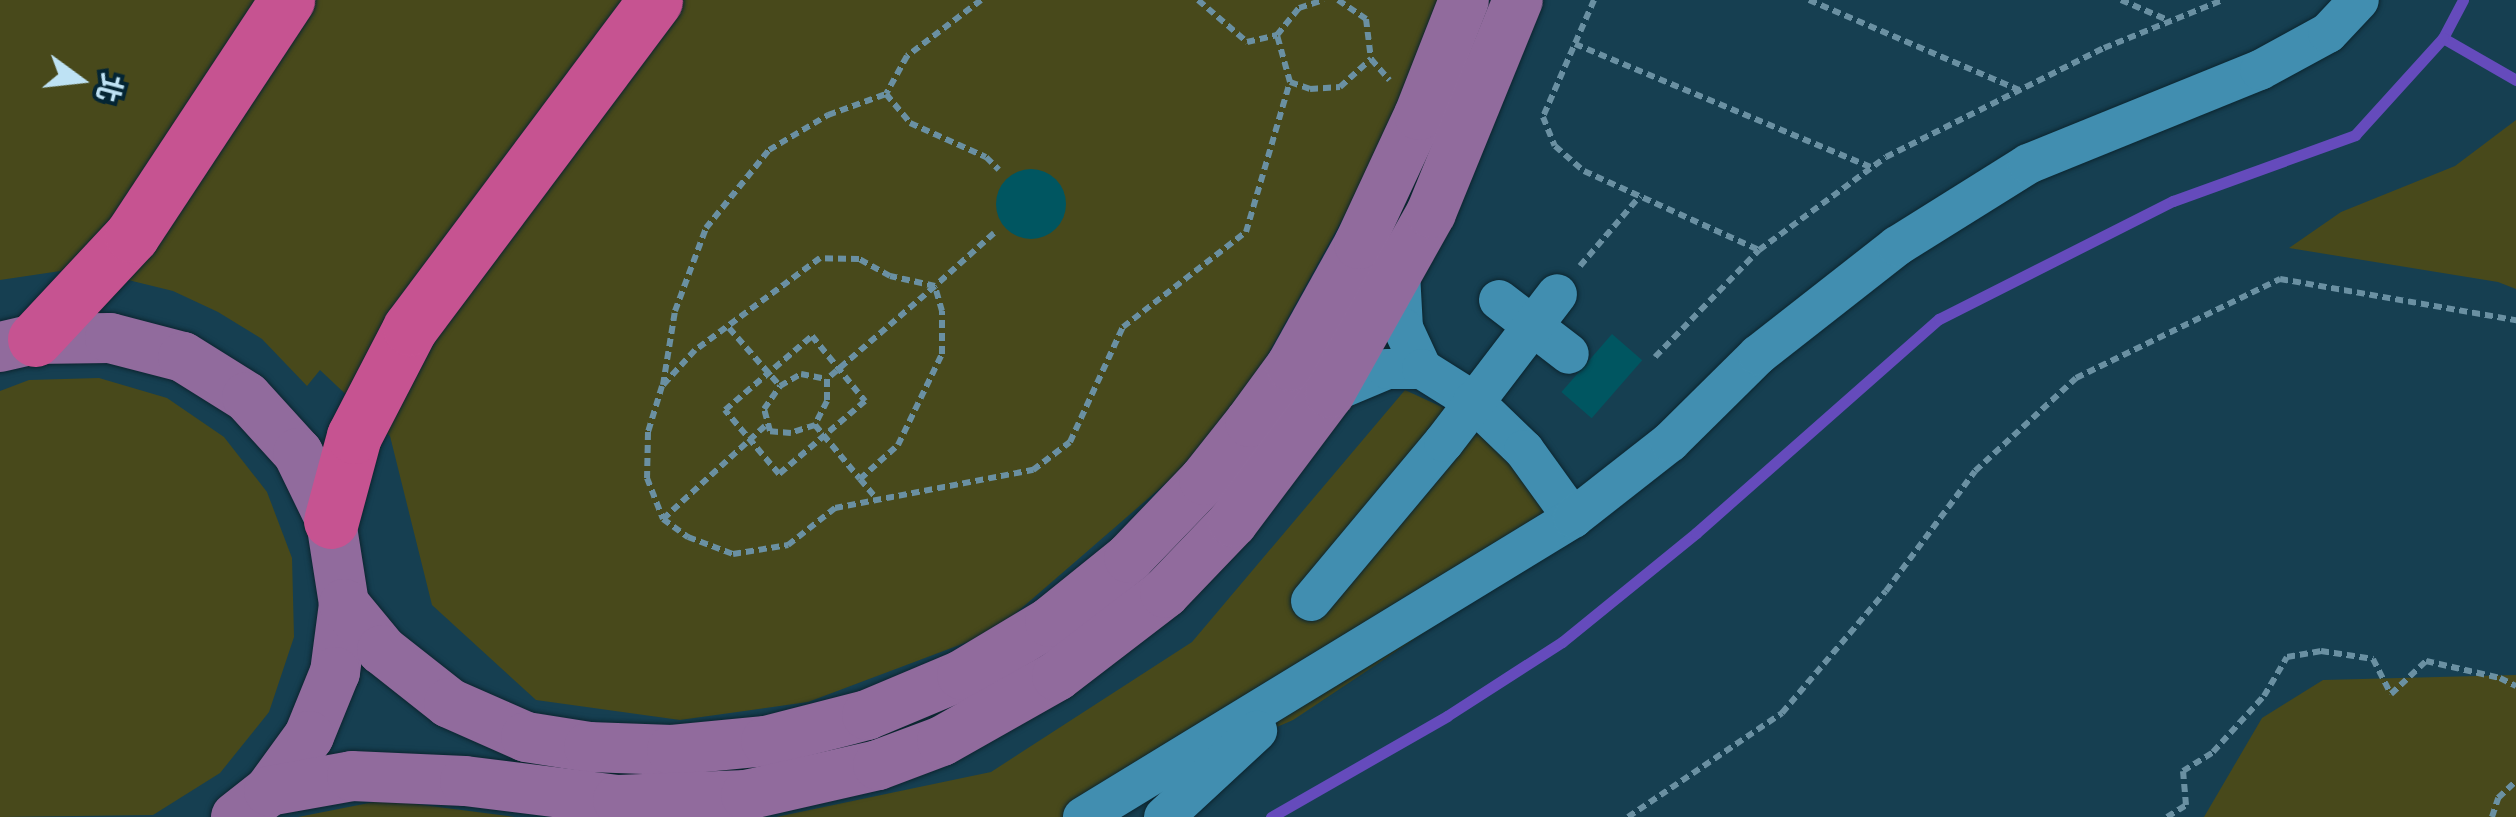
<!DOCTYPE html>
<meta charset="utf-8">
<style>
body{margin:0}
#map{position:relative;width:2516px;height:817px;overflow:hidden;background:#163f51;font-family:"Nunito Sans","Noto Sans TC",sans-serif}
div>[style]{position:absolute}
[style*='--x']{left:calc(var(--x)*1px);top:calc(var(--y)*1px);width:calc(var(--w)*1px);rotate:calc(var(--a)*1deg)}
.green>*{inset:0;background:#48491b}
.stream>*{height:11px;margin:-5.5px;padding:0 5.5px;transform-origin:5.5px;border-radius:5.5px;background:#654bbc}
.building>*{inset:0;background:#005661;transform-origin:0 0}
.round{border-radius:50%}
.path>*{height:6px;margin-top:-3px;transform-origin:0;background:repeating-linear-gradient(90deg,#6a90a2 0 8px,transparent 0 13px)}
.roads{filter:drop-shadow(0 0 2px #0c252f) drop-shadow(0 0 2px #0c252f)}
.minor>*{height:40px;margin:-20px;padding:0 20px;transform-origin:20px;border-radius:20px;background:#418eb0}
.major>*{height:50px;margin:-25px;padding:0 25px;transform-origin:25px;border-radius:25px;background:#916b9d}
.highway>*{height:55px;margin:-27.5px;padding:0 27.5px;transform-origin:27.5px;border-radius:27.5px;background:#c65391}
span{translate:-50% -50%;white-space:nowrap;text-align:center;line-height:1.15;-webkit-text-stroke:8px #042533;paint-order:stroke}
.north{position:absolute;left:30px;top:30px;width:100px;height:100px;-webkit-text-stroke:8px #042533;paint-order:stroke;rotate:105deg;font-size:28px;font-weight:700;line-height:40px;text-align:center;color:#bee2f4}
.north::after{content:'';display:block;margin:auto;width:35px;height:45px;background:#bee2f4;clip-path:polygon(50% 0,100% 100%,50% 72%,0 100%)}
</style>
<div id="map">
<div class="green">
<i style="clip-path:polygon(0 0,1441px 0,1390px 133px,1225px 432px,994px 632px,808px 702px,680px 720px,536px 700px,432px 605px,390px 436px,320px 370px,307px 386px,262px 339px,218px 312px,173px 291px,120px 278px,141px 259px,0 280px)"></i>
<i style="clip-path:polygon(2516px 120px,2516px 289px,2498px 282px,2289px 248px,2341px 212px,2455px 166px)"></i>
<i style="clip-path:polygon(99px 378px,167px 398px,224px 437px,267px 492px,292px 558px,294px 637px,269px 712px,220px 773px,153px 815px,0 817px,0 391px,29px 380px)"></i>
<i style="clip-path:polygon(1405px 390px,1479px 424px,1529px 479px,1562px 541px,1293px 720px,1068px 817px,776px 817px,991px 772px,1192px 642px)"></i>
<i style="clip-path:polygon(2516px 675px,2516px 817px,2204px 817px,2262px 718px,2323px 680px)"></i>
<i style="clip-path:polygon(384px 800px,515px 817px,298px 817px)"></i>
</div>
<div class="stream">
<i style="--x:2463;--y:0;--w:43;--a:117.8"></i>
<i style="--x:2443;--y:38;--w:84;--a:29.9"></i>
<i style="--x:1271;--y:817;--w:203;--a:-29.8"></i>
<i style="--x:1447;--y:716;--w:137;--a:-32.8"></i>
<i style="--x:1562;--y:642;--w:173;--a:-39.1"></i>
<i style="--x:1696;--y:533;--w:324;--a:-41.4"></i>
<i style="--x:1939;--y:319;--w:262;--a:-26.8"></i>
<i style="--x:2173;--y:201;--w:194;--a:-19.9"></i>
<i style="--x:2355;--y:135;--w:131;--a:-47.8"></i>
</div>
<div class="building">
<i class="round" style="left:996px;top:169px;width:70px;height:70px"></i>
<i style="left:1612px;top:334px;width:40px;height:77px;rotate:41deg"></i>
</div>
<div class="path">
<i style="--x:981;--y:0;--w:93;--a:142.9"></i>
<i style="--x:907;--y:56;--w:43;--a:118.9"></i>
<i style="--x:886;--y:94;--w:38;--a:50"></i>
<i style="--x:910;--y:123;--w:83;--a:24.1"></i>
<i style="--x:986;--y:157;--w:18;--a:45"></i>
<i style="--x:1198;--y:0;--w:65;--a:40.6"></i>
<i style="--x:1247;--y:42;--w:31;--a:-13"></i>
<i style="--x:1338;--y:0;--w:34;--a:34"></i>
<i style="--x:1366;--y:19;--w:40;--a:82.9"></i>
<i style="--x:1594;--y:0;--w:128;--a:113.6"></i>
<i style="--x:1543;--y:117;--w:31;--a:68"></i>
<i style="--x:1555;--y:146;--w:38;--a:41"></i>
<i style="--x:1584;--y:171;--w:192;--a:24.3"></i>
<i style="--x:1759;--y:250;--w:157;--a:-36.2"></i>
<i style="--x:1886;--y:157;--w:244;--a:-26.6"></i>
<i style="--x:2104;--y:48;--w:128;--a:-22"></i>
<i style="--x:1809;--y:0;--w:228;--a:23.2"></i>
<i style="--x:2121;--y:0;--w:53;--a:23.2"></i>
<i style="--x:1575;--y:44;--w:321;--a:22.6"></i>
<i style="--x:1290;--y:82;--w:21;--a:19"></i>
<i style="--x:1310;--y:89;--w:30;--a:-4"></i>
<i style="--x:1340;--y:87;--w:42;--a:-42.1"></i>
<i style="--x:1371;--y:59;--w:28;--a:49"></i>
<i style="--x:994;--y:233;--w:79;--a:138.1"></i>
<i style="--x:935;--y:286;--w:46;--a:-167.5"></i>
<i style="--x:890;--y:276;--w:35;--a:-151"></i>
<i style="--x:859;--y:259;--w:39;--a:-179"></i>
<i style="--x:820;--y:258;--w:155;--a:143.6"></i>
<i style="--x:695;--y:350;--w:49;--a:132.5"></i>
<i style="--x:662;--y:386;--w:48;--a:106.9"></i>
<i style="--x:648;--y:432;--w:46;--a:91.2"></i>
<i style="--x:647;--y:478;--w:44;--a:68.7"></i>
<i style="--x:663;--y:519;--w:31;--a:36"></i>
<i style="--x:688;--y:537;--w:48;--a:20.7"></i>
<i style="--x:733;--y:554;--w:56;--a:-9.3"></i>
<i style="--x:788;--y:545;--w:60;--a:-38.2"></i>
<i style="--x:835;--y:508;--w:202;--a:-10.9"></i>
<i style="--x:1033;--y:470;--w:46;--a:-37.1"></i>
<i style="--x:1070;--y:442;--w:127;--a:-65.3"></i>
<i style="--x:1123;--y:327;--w:155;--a:-37.7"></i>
<i style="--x:1246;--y:232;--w:156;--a:-73.7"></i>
<i style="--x:1290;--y:82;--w:49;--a:-105.5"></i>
<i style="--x:1277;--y:35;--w:35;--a:-51"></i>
<i style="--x:1299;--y:8;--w:26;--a:-18"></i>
<i style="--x:1580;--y:266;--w:92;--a:-49.4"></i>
<i style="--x:729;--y:328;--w:77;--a:48.7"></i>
<i style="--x:812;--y:336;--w:84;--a:50.8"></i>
<i style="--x:865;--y:401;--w:113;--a:139.7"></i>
<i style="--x:779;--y:474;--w:84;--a:-130.2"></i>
<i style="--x:725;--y:410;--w:114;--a:-40.4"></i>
<i style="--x:1655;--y:357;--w:149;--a:-45.8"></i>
<i style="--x:801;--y:374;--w:26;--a:11"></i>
<i style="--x:827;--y:379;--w:22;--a:90"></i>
<i style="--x:827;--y:401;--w:27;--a:117"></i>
<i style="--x:815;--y:425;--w:25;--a:162"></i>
<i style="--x:791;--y:433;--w:21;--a:-175"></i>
<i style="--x:770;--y:431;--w:23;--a:-105"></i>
<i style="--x:764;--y:409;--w:28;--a:-55"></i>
<i style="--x:780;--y:386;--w:24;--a:-30"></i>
<i style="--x:663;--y:385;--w:75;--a:-80.8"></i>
<i style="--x:675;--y:311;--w:89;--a:-69.5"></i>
<i style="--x:706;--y:228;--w:100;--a:-51.1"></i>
<i style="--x:769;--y:150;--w:69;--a:-30.7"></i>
<i style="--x:828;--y:115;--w:62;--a:-19.9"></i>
<i style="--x:815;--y:425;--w:70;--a:50.2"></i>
<i style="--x:860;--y:479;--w:51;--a:-41.8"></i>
<i style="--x:898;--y:445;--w:101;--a:-64.2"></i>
<i style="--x:942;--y:354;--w:43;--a:-90"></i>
<i style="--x:942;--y:311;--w:26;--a:-106"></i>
<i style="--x:935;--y:286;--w:143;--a:139.3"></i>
<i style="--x:860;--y:479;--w:25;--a:50"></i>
<i style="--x:663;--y:519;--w:138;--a:-42.4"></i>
<i style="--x:1628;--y:817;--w:186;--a:-34"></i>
<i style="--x:1782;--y:713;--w:160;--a:-49.6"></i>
<i style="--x:1886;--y:591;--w:149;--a:-53.4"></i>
<i style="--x:1975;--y:471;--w:137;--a:-42.6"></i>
<i style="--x:2076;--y:378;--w:227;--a:-25.9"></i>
<i style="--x:2280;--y:279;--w:240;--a:9.9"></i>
<i style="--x:2167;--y:817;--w:22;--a:-32"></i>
<i style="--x:2186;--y:805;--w:34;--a:-95"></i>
<i style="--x:2183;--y:771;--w:36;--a:-32"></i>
<i style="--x:2213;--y:752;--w:76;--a:-47.7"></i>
<i style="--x:2264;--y:696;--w:45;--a:-59.5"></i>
<i style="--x:2287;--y:657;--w:35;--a:-10"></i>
<i style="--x:2321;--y:651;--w:53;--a:8.7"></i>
<i style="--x:2373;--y:659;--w:39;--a:63"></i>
<i style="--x:2391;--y:694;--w:48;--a:-43.3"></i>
<i style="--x:2426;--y:661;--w:76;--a:12.9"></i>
<i style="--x:2500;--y:678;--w:18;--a:27"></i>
<i style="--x:2492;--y:817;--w:20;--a:-72"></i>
<i style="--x:2498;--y:798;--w:25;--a:-43"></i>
</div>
<div class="roads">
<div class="minor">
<i style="--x:1400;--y:273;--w:55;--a:86.9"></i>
<i style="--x:1403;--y:328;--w:45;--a:65.1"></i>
<i style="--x:1499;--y:300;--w:88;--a:37.6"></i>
<i style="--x:1330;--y:393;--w:62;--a:-22.8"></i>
<i style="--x:1387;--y:369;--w:35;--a:0"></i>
<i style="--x:1422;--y:369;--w:60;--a:32.1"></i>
<i style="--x:1473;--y:401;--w:71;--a:43.9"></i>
<i style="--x:1524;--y:450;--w:84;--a:54.2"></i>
<i style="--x:1311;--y:601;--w:207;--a:-50.1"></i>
<i style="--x:1444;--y:442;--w:186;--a:-52.6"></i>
<i style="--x:1083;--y:817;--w:574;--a:-31.39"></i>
<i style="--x:1573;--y:518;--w:123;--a:-38.1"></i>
<i style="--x:1670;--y:442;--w:124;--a:-44.7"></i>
<i style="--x:1758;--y:355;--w:177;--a:-38.1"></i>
<i style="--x:1897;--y:246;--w:155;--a:-32"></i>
<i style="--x:2028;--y:164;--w:250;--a:-22.1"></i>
<i style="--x:2260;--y:70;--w:77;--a:-28.6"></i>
<i style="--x:2328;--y:33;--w:45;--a:-46.8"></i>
<i style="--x:1164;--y:817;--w:127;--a:-42.8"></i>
</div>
<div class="major">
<i style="--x:0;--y:347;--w:36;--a:-13"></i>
<i style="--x:35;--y:339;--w:75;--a:-0.8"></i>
<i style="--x:110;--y:338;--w:75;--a:14.6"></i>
<i style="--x:183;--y:357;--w:75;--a:32"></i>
<i style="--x:247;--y:397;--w:76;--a:47.7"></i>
<i style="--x:298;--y:453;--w:76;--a:64.1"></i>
<i style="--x:331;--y:521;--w:84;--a:81.1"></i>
<i style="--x:344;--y:604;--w:69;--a:97.5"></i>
<i style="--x:335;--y:672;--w:69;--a:112.1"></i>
<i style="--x:309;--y:736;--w:68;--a:126"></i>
<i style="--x:269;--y:791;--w:42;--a:141.8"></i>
<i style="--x:344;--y:604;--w:60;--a:50.4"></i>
<i style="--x:382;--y:650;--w:85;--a:38.3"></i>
<i style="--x:449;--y:703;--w:84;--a:23.8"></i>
<i style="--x:526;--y:737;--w:64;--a:9"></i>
<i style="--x:589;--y:747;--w:83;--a:2.1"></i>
<i style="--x:672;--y:750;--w:94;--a:-5.5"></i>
<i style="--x:766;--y:741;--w:104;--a:-14.4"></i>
<i style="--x:867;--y:715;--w:103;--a:-22.8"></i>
<i style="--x:962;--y:675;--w:103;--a:-31.1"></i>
<i style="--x:1050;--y:622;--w:102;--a:-39"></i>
<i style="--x:1129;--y:558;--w:108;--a:-46.1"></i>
<i style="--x:1204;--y:480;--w:74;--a:-51.6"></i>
<i style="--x:1250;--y:422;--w:69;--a:-53.8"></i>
<i style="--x:1291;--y:366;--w:140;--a:-60.9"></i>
<i style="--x:1359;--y:244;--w:142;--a:-65.1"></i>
<i style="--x:1419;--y:115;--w:123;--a:-68.6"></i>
<i style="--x:269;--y:791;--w:84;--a:-10.2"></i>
<i style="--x:352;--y:776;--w:113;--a:2.5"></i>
<i style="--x:465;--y:781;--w:154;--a:7.1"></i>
<i style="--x:618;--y:800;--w:128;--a:-2.2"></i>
<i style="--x:746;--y:795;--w:135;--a:-12.8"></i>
<i style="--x:878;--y:765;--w:68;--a:-20.6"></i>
<i style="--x:942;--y:741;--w:132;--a:-29.5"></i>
<i style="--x:1057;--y:676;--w:136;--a:-37.5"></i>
<i style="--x:1165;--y:593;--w:98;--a:-46.2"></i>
<i style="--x:1233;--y:522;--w:161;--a:-53.1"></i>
<i style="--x:1330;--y:393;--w:206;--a:-60.7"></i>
<i style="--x:1431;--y:213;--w:230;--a:-67.8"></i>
</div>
<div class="highway">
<i style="--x:35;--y:339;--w:142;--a:-47"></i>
<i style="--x:132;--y:235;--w:282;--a:-56.6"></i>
<i style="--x:331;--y:521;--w:88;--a:-74.9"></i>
<i style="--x:354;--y:436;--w:122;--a:-62.6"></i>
<i style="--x:410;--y:328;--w:409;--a:-53.2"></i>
</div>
</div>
<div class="north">北</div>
</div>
